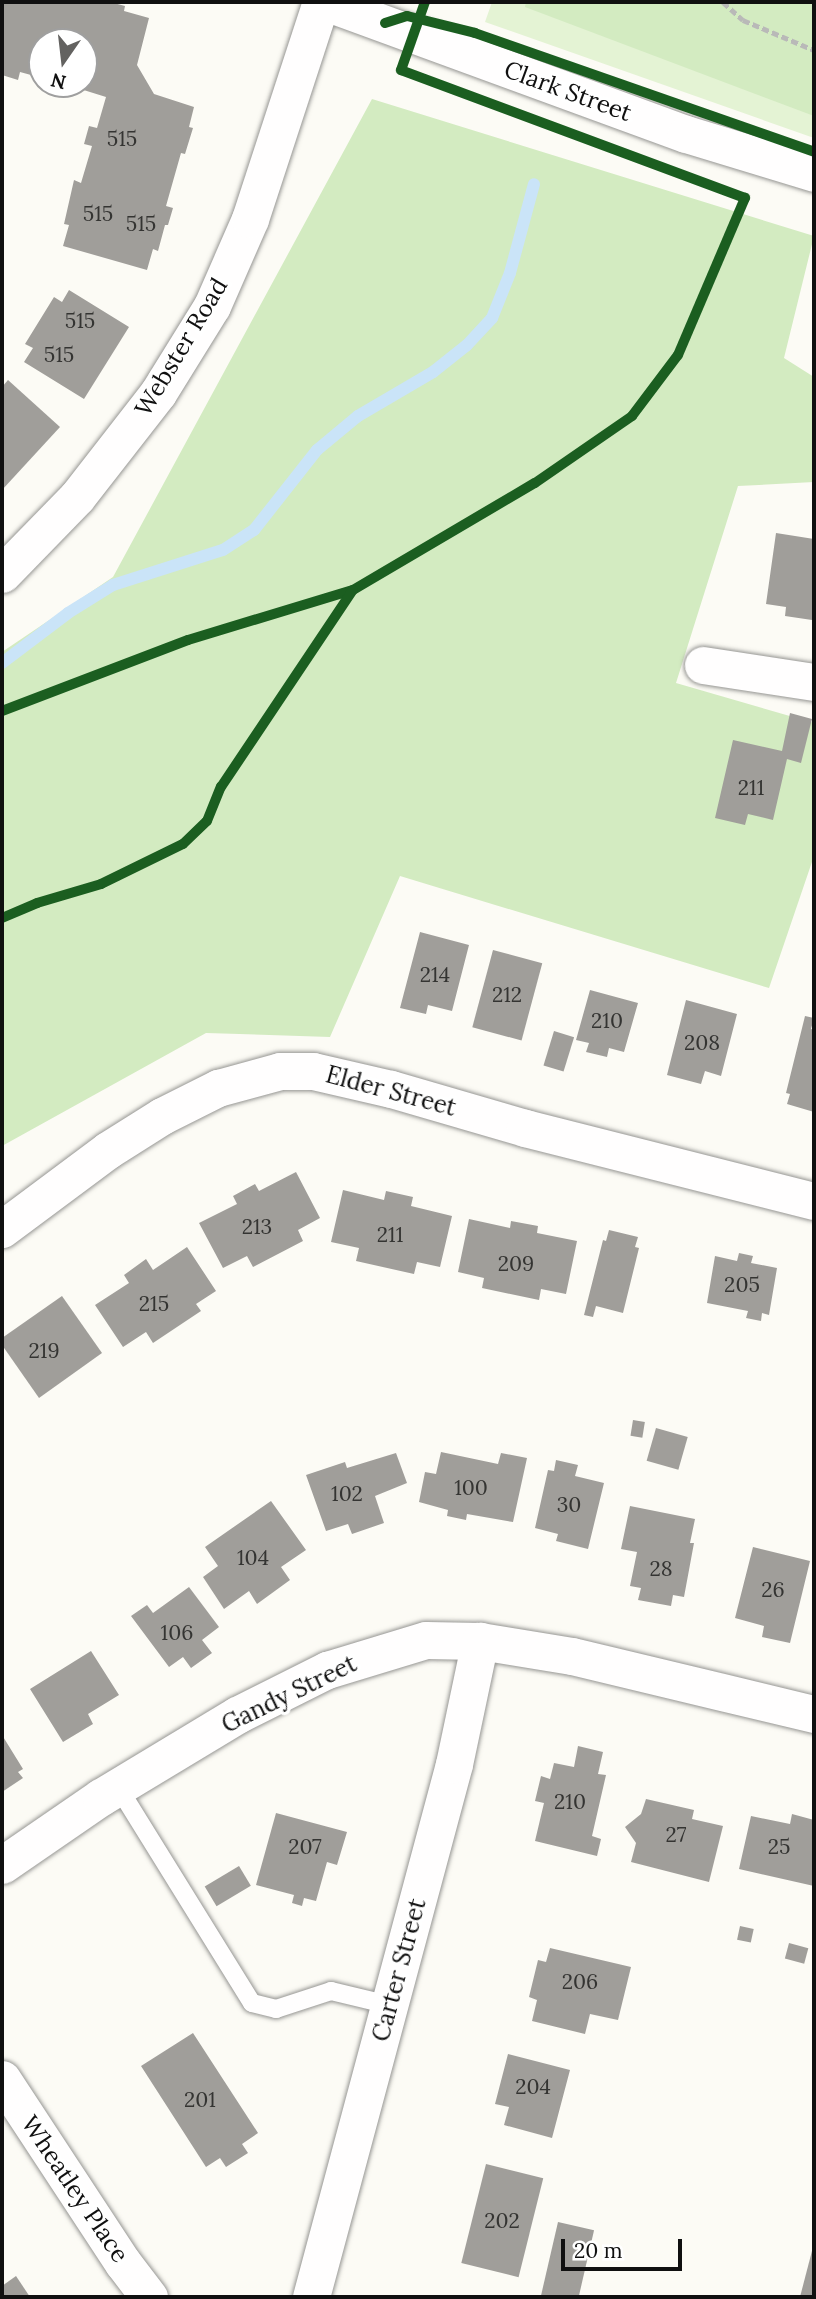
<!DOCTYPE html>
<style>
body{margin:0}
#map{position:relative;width:816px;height:2299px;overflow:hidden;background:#fcfbf5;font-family:Lora,serif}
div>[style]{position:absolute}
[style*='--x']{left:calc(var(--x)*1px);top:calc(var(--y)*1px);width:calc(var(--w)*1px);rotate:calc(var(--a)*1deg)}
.green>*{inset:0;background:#e4f3d4}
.forest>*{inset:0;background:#d3ebc1}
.stream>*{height:12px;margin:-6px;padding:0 6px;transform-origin:6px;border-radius:6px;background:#cae4f8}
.building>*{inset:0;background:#a09e9a;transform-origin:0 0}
.path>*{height:4.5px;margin-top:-2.25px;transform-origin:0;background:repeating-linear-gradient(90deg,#b9b9b8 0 7px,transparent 0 10.5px)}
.roads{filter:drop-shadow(0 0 2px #969693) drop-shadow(0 0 2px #969693)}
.lane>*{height:18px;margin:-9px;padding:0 9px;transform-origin:9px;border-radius:9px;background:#fffefe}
.street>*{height:37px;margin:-18.5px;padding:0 18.5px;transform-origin:18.5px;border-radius:18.5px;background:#fffefe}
.cycleway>*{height:10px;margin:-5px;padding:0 5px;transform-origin:5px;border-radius:5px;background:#1b5e20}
span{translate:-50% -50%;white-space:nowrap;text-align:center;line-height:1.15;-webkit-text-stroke:7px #fff;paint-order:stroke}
.number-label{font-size:21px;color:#343432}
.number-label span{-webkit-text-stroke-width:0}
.street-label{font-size:24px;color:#101010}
.frame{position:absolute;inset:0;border:4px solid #101010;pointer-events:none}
.north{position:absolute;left:28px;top:28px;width:70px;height:70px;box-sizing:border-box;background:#fff;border:2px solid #9f9f9f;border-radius:50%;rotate:194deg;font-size:19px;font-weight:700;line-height:28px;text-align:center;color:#101010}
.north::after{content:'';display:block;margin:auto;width:24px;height:32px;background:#636260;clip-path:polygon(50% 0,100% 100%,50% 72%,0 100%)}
.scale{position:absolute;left:561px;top:2239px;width:121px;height:32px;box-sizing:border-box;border:4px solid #101010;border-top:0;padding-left:9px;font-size:21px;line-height:24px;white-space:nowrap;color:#101010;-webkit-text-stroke:5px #fff;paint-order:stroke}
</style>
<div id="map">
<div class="green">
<i style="clip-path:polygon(492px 2px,814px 2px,814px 138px,485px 22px)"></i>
</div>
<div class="forest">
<i style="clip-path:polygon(526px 2px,814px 2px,814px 116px,525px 7px)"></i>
<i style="clip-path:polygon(372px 99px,814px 236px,784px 358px,814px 377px,814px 482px,738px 486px,676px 683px,814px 723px,814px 856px,769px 988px,400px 876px,330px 1037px,206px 1033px,2px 1146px,2px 652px,113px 577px)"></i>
</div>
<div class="stream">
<i style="--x:2;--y:663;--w:83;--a:-37.1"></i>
<i style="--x:68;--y:613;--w:53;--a:-31.9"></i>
<i style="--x:113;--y:585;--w:115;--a:-17.7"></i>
<i style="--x:223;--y:550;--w:37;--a:-33"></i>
<i style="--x:254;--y:530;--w:102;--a:-51.8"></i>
<i style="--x:317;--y:450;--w:53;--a:-39.7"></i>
<i style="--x:358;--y:416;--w:87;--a:-30.4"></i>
<i style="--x:433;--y:372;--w:43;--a:-38.5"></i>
<i style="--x:467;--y:345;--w:37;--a:-47"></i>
<i style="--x:492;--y:318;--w:48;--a:-68.2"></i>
<i style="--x:510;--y:273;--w:92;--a:-74.9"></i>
</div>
<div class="building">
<i style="clip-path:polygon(2px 2px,110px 2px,125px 6px,124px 11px,149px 18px,137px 65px,154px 94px,194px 107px,189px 127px,193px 128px,185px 154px,181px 153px,166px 206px,173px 208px,168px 225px,165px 225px,158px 251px,153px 249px,147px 270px,63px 246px,69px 225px,64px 224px,74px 180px,81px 183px,92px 146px,84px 144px,89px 126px,97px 128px,106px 97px,74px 87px,72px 95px,55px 90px,56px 84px,84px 84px,84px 42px,42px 42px,42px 78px,20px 72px,18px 80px,2px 75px)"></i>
<i style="clip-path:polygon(69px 290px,129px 327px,84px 399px,24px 362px,33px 348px,25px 344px,54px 297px,62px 302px)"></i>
<i style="clip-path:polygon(8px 380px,60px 427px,2px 490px,2px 387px)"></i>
<i style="clip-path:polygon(776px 533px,814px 539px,812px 620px,785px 616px,786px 607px,766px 604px)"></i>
<i style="clip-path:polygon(790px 713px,812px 719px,801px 763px,787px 759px,773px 820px,748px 814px,745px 825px,715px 818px,733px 740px,782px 751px)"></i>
<i style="clip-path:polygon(420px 932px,469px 945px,452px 1011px,428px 1005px,426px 1014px,400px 1008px)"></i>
<i style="left:493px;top:950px;width:51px;height:80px;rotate:15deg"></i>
<i style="clip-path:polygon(590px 990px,638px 1003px,624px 1052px,609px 1048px,607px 1057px,586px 1052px,589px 1043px,576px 1040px)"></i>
<i style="clip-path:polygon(686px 1000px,737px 1014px,721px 1076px,705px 1071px,701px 1084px,667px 1075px)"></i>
<i style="clip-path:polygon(805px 1016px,814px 1018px,811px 1029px,814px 1030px,814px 1112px,787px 1104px,790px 1094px,786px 1093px)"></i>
<i style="left:554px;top:1031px;width:21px;height:36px;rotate:17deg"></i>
<i style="clip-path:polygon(296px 1172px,320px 1218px,298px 1230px,303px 1241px,253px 1267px,247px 1256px,223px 1268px,199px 1223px,237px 1204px,233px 1196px,255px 1184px,259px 1191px)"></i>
<i style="clip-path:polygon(343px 1190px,384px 1200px,386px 1191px,413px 1197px,411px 1206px,452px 1216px,440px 1267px,417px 1262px,414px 1274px,356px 1261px,359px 1248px,331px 1242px)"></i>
<i style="clip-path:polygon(469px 1219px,510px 1228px,511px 1221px,538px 1226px,537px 1233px,577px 1241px,566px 1294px,541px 1289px,539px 1300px,482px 1288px,484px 1278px,458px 1272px)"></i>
<i style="clip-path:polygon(609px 1230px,638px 1237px,635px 1247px,639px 1248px,623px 1313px,596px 1306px,593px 1317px,584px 1315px,603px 1240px,606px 1241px)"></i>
<i style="clip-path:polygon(187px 1247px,216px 1291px,196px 1304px,201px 1311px,153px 1343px,146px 1332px,123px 1347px,95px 1305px,129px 1283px,124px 1275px,146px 1259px,153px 1270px)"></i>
<i style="clip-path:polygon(739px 1253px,753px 1256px,751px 1263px,777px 1268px,769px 1315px,762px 1313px,761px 1321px,746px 1318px,748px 1311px,707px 1303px,715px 1256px,737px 1261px)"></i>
<i style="clip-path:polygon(62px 1296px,102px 1353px,39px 1398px,2px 1345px,2px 1338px)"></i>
<i style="left:633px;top:1420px;width:12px;height:16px;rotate:9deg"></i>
<i style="left:656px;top:1428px;width:33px;height:34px;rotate:16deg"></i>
<i style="clip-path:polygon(441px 1452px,498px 1464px,501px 1453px,527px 1458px,513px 1522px,467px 1514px,466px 1520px,447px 1516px,448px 1510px,419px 1502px,425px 1472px,436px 1474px)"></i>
<i style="clip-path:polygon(396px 1453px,407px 1483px,375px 1496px,384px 1523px,352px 1534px,348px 1524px,326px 1531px,306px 1475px,345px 1462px,347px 1468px)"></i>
<i style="clip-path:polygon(556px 1460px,578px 1465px,575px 1476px,604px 1483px,588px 1549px,556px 1541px,558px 1534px,535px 1528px,548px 1470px,554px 1471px)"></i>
<i style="clip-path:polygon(271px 1501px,306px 1550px,281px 1567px,290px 1580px,257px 1604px,249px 1591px,224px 1609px,203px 1577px,218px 1566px,205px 1547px)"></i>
<i style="clip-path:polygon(630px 1506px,695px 1519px,690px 1543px,694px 1543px,684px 1597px,673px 1595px,671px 1606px,638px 1600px,641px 1588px,630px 1586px,637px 1552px,621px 1549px)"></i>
<i style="clip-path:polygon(753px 1547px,810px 1561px,790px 1643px,762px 1637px,764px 1626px,735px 1618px)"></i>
<i style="clip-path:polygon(189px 1587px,219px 1627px,202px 1640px,212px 1653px,191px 1668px,183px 1657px,169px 1667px,131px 1616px,147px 1605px,153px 1613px)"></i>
<i style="clip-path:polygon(91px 1651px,119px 1695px,88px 1714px,93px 1724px,63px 1742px,30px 1689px)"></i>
<i style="clip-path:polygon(2px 1735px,23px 1769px,18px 1772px,23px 1778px,2px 1792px)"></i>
<i style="clip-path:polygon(578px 1746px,603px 1752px,598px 1774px,606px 1775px,592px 1836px,601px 1839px,597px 1856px,535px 1841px,544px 1803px,535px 1801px,541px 1776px,550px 1779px,554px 1763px,574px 1767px)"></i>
<i style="clip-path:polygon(646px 1799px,694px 1810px,692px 1819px,723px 1826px,709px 1882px,631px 1862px,636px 1843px,625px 1827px,641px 1814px)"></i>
<i style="clip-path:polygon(276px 1813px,347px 1832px,337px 1865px,327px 1862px,316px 1901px,304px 1898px,302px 1906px,292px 1903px,294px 1895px,256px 1885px)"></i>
<i style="clip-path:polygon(792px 1814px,814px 1820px,814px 1886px,739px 1869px,751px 1816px,790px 1824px)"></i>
<i style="left:239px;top:1866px;width:23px;height:40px;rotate:59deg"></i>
<i style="left:740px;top:1926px;width:14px;height:14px;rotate:12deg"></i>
<i style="left:789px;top:1943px;width:20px;height:16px;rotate:15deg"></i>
<i style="clip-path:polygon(550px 1948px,631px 1967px,618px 2020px,590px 2014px,585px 2034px,532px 2021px,537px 2000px,529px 1997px,538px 1960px,546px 1962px)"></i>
<i style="clip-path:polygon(193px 2033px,258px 2133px,242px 2144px,248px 2153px,226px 2167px,220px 2158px,206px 2167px,141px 2066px)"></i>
<i style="clip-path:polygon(508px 2054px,570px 2070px,552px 2138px,504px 2125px,509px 2107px,495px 2104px)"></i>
<i style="left:486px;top:2164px;width:59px;height:102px;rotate:14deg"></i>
<i style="left:558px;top:2222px;width:37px;height:77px;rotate:13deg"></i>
<i style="clip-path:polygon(813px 2247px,814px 2297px,800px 2297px)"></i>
<i style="clip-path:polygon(16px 2276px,30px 2297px,2px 2297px,2px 2286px)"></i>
</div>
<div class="path">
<i style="--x:723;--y:2;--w:27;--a:42"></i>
<i style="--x:743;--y:20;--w:77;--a:22.9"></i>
</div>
<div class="roads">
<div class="lane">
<i style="--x:118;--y:1787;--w:254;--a:58.2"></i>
<i style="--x:252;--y:2003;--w:25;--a:14"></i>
<i style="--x:276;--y:2009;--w:58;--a:-18.1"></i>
<i style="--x:331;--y:1991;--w:60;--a:13.6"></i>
</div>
<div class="street">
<i style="--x:325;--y:2;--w:384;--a:20.1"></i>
<i style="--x:686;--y:134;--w:134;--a:16.9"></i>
<i style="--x:2;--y:574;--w:107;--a:-45.8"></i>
<i style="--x:77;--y:497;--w:132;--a:-52.1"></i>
<i style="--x:158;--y:393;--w:102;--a:-58.2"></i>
<i style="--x:212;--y:306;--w:95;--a:-66.4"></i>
<i style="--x:250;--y:219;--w:228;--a:-71.9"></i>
<i style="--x:703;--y:665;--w:112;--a:8.7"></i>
<i style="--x:2;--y:1229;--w:132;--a:-36.7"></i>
<i style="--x:108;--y:1150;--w:64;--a:-32.2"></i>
<i style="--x:162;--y:1116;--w:63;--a:-26.6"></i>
<i style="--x:218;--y:1088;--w:64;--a:-15.3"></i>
<i style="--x:280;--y:1071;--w:33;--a:0"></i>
<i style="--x:313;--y:1071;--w:80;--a:13"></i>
<i style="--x:391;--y:1089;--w:140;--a:16.2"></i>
<i style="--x:525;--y:1128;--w:298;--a:14.2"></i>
<i style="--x:2;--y:1865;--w:120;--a:-34.5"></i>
<i style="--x:101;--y:1797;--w:159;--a:-31.1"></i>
<i style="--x:237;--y:1715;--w:101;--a:-26.6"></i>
<i style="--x:327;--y:1670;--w:103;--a:-16.9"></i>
<i style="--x:426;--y:1640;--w:54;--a:1.1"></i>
<i style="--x:480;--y:1641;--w:93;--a:9.3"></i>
<i style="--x:572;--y:1656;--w:249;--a:13.5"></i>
<i style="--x:2;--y:2079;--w:220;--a:56.7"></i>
<i style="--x:123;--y:2263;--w:43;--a:52.6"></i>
<i style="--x:311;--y:2297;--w:552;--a:-74.98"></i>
<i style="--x:454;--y:1764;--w:126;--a:-78.1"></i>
</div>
</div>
<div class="cycleway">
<i style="--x:385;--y:23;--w:23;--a:-18"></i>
<i style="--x:407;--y:16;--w:70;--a:14"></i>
<i style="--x:475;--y:33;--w:359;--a:19.3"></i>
<i style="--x:2;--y:711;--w:199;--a:-20.9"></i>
<i style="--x:188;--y:640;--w:172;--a:-16.9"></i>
<i style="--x:353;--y:590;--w:211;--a:-30.5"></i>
<i style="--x:535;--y:483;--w:118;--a:-34.6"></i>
<i style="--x:632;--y:416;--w:76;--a:-53"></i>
<i style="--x:678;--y:355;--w:171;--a:-66.9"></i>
<i style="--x:745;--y:198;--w:367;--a:-159.6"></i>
<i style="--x:401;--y:70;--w:72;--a:-70.6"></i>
<i style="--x:2;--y:918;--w:38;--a:-23"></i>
<i style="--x:37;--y:903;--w:67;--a:-16.5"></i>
<i style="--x:101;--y:884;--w:91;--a:-26"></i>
<i style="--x:183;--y:844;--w:33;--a:-44"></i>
<i style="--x:207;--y:821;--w:37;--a:-68"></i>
<i style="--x:221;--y:787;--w:237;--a:-56.2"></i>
</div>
<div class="number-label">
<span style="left:122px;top:139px">515</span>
<span style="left:98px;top:214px">515</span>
<span style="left:141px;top:224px">515</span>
<span style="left:80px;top:321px">515</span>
<span style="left:59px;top:355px">515</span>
<span style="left:751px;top:788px">211</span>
<span style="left:435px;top:975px">214</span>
<span style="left:507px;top:995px">212</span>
<span style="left:607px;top:1021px">210</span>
<span style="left:702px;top:1043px">208</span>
<span style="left:257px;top:1227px">213</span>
<span style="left:390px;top:1235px">211</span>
<span style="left:516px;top:1264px">209</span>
<span style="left:742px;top:1285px">205</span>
<span style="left:154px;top:1304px">215</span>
<span style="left:44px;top:1351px">219</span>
<span style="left:471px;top:1488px">100</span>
<span style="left:347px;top:1494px">102</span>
<span style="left:569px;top:1505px">30</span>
<span style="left:253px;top:1558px">104</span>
<span style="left:661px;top:1569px">28</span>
<span style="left:773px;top:1590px">26</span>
<span style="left:177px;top:1633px">106</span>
<span style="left:570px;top:1802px">210</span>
<span style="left:676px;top:1835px">27</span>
<span style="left:305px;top:1847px">207</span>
<span style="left:779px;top:1847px">25</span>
<span style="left:580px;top:1982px">206</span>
<span style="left:533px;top:2087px">204</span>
<span style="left:200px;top:2100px">201</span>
<span style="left:502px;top:2221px">202</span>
</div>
<div class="street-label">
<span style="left:568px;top:91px;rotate:20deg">Clark Street</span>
<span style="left:181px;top:347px;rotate:-59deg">Webster Road</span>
<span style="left:391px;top:1091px;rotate:15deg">Elder Street</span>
<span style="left:289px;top:1694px;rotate:-26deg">Gandy Street</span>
<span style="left:399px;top:1970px;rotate:-75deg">Carter Street</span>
<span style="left:75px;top:2189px;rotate:56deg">Wheatley Place</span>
</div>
<div class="frame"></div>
<div class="north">N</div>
<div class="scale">20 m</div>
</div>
